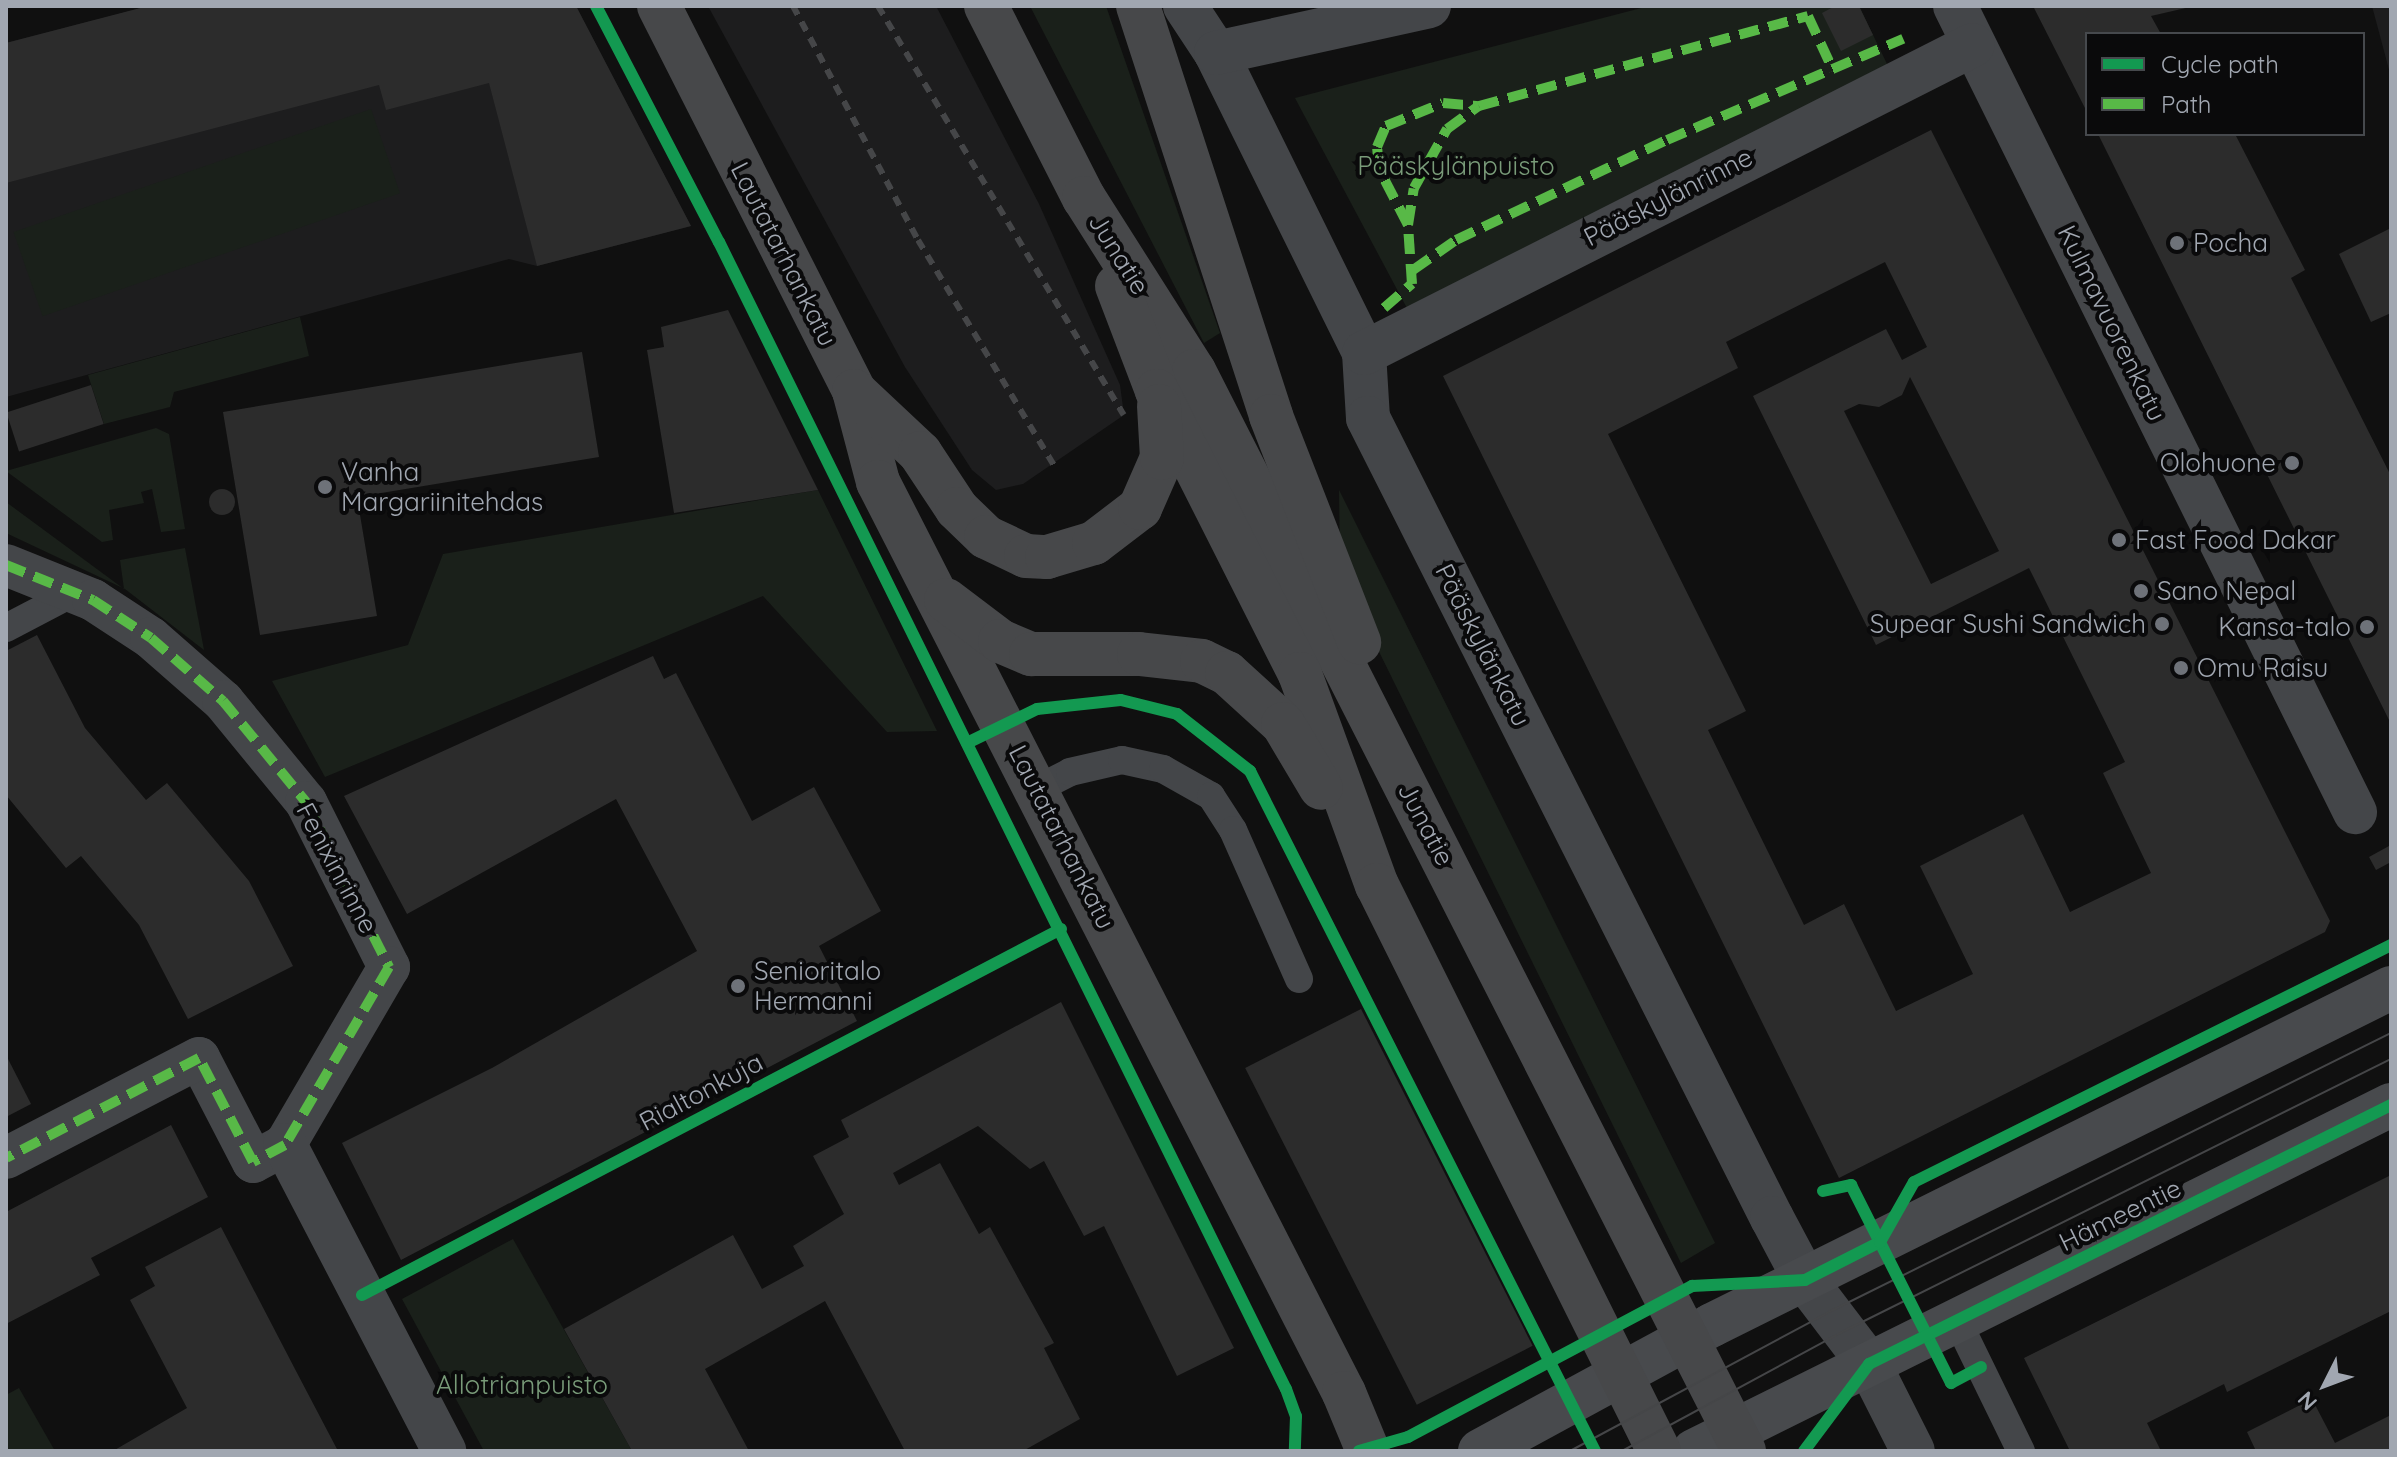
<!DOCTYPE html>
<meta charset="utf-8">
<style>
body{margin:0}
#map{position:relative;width:2397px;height:1457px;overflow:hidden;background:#101010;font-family:Quicksand,sans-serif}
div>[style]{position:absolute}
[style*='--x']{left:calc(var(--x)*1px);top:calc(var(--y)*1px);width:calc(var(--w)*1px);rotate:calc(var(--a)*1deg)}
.built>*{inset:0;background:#1d1d1e}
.green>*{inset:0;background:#1a201a;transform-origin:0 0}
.building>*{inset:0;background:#2c2c2c;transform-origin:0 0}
.round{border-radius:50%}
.service>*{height:28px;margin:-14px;padding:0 14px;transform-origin:14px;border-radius:14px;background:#444649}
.pedestrian>*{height:42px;margin:-21px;padding:0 21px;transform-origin:21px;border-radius:21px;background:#444649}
.minor>*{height:44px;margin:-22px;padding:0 22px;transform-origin:22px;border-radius:22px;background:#444649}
.secondary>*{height:44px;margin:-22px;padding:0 22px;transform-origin:22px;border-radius:22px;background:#484a4d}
.primary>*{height:44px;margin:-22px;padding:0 22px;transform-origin:22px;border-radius:22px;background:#47484a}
.tram>*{height:2px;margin:-1px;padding:0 1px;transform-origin:1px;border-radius:1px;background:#454648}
.rail>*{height:6px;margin-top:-3px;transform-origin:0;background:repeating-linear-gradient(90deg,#454648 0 10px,transparent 0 18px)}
.quiet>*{height:10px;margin-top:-5px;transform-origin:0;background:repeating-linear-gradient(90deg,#58b947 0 20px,transparent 0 30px)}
.cycleway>*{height:12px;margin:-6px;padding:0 6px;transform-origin:6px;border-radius:6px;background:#139951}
.dots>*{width:22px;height:22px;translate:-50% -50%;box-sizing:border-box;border:4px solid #0a0a0b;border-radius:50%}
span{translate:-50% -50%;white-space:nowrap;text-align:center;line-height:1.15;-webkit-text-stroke:8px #0a0a0b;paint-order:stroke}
.park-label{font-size:26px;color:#799b79}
.street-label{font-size:26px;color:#a1a7b1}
.poi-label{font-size:26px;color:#a1a7b1}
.left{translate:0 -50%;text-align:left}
.right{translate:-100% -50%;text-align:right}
.frame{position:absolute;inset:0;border:8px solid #a1a7b1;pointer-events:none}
.legend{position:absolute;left:2085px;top:32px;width:280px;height:104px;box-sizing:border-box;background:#0a0a0b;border:2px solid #46494d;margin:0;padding:10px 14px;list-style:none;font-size:24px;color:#a1a7b1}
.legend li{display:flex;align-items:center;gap:16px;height:40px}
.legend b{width:40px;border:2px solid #46494d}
.north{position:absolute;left:2285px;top:1345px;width:80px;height:80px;-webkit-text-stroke:6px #0a0a0b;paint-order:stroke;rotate:228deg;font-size:22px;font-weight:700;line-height:32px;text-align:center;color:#a1a7b1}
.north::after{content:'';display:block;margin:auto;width:28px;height:36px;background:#a1a7b1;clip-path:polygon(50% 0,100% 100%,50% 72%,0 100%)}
</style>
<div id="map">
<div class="built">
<i style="clip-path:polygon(149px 6px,576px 6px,691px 226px,537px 266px,509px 259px,6px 397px,6px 43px)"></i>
<i style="clip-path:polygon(708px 6px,936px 6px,1039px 204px,1120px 385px,1124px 415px,1023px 484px,996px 490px,972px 470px,905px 367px)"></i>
<i style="clip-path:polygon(2372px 6px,2391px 6px,2391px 77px)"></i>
</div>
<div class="green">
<i style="clip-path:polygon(1030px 6px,1106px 6px,1220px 333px,1204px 343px)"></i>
<i style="clip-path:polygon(1649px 6px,1859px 6px,1888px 66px,1408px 310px,1295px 98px)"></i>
<i style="left:371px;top:109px;width:89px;height:378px;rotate:71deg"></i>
<i style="clip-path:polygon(300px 317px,309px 356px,174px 392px,170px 407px,104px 424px,88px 375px)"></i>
<i style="clip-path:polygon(156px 428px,169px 434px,185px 529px,161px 532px,152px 489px,141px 492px,144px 503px,109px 510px,113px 540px,102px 542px,6px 471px)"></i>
<i style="clip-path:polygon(818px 490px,937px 731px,887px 732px,763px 596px,325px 777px,272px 681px,408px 645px,443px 554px)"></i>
<i style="clip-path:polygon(1339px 490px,1715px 1243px,1681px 1263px,1354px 601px,1340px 555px)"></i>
<i style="clip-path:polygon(6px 502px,124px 589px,120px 560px,185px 548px,204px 650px,125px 589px,6px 533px)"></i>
<i style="clip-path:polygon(513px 1239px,632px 1451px,484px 1451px,402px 1299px)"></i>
<i style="clip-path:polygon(19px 1388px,55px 1451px,6px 1451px,6px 1395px)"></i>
</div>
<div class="building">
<i style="clip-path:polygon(148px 6px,576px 6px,691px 226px,537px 266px,489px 83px,386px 110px,379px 85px,6px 183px,6px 43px)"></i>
<i style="clip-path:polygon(1835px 6px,1859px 6px,1873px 35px,1841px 51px,1822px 13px)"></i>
<i style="clip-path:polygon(2033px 6px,2189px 6px,2190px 7px,2151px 16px,2161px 34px,2087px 34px,2087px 112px)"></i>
<i style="clip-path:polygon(evenodd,1931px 130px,2330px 921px,2325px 932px,1839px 1178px,1443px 376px,1931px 130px,1885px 262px,1927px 347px,1902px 360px,1886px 329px,1753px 396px,1876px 645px,2029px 568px,2125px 762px,2103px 773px,2151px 873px,2070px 912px,2023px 814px,1920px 866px,1973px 974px,1896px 1011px,1844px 904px,1804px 925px,1708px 730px,1746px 711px,1608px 434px,1738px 368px,1726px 342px,1885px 262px,1931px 130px,1910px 377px,1999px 551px,1931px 584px,1844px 411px,1859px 404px,1879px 407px,1902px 395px,1910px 377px)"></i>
<i style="clip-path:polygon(2098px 134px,2235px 134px,2305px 270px,2291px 278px,2391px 476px,2391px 724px)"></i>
<i style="clip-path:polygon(2391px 228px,2391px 313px,2371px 322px,2339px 254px)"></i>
<i style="clip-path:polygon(728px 310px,818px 490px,674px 513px,647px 350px,664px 347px,661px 327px)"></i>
<i style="clip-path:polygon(582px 352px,599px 457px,357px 497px,377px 616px,260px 635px,223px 412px)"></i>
<i style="left:91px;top:385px;width:41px;height:89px;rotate:72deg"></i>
<i class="round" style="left:209px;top:489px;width:26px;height:26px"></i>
<i style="clip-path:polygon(37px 635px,85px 728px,146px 800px,167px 783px,249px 881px,293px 966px,188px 1019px,139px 925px,81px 856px,66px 868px,6px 795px,6px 651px)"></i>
<i style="clip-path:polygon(653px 656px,664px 679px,676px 673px,752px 821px,814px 787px,881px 911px,819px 946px,857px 1021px,401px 1260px,342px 1143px,492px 1068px,697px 951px,616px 799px,407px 914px,344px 796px)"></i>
<i style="clip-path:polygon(2389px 846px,2391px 862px,2376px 870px,2369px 857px)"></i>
<i style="clip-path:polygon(1061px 1002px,1234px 1348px,1177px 1376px,1104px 1226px,1084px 1236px,1044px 1161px,1030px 1169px,978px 1126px,893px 1173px,899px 1185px,940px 1163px,979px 1234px,990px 1227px,1054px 1343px,1044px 1348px,1080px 1419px,1023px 1451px,905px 1451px,825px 1301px,705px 1369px,749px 1451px,632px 1451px,564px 1329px,733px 1235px,762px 1289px,804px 1266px,793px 1246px,844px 1214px,813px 1156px,849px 1137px,841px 1120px)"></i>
<i style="left:1361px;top:1009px;width:378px;height:130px;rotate:63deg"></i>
<i style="clip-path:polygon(6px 1055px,31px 1104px,6px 1117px)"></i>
<i style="clip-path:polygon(171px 1125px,208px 1197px,91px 1258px,100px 1275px,6px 1324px,6px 1212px)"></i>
<i style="clip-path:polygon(2391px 1175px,2391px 1311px,2227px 1392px,2224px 1384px,2147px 1423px,2161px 1451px,2070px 1451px,2024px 1358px)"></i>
<i style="clip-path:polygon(221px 1227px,296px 1371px,338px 1451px,113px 1451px,187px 1408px,130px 1300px,155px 1286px,145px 1267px)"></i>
<i style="clip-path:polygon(2312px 1399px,2335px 1443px,2391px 1415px,2391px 1451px,2256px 1451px,2247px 1432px)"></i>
</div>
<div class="service">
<i style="--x:6;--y:628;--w:78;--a:-27.6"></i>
<i style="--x:1037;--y:789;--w:37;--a:-27"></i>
<i style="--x:1070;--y:772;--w:53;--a:-13"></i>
<i style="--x:1122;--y:760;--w:42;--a:12.4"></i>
<i style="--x:1163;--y:769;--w:55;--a:29.4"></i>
<i style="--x:1211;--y:796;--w:40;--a:57.1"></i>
<i style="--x:1233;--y:830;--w:163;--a:66.1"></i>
<i style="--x:1957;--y:1320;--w:146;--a:64"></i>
</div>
<div class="pedestrian">
<i style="--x:6;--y:565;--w:94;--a:21.9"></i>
<i style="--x:93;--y:600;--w:69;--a:33.2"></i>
<i style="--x:151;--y:638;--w:96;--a:41.2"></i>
<i style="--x:223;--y:701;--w:131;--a:50.6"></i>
<i style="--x:306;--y:802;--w:185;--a:63.3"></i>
<i style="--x:389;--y:967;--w:206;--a:120.3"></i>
<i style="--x:285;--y:1145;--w:36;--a:152"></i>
<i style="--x:253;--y:1162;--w:117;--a:-117.4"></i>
<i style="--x:199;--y:1058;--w:217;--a:152.6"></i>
</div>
<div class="minor">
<i style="--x:1185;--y:6;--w:56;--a:56.6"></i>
<i style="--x:1216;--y:53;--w:335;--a:63.7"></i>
<i style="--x:1364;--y:353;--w:65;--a:86.5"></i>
<i style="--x:1368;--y:418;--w:896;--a:63.21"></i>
<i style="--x:1772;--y:1218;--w:70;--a:62"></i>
<i style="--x:1805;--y:1280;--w:106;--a:52.7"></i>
<i style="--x:1869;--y:1364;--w:97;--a:63.2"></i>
<i style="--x:1955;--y:6;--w:900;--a:63.61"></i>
<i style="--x:1216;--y:53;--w:218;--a:-12.4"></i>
<i style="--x:1364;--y:353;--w:682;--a:-26.83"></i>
<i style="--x:285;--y:1145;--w:345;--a:62.5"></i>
</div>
<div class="secondary">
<i style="--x:1480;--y:1451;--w:264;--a:-28.5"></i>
<i style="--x:1712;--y:1325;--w:758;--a:-26.4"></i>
<i style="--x:1694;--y:1451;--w:778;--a:-26.4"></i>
</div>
<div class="primary">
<i style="--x:659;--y:6;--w:432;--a:63.1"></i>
<i style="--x:854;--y:391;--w:94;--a:75.2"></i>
<i style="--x:878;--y:482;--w:1023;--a:62.91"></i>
<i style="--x:1344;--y:1393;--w:63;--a:67.5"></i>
<i style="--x:986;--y:6;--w:216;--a:63"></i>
<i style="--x:1084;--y:198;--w:205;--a:57.6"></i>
<i style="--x:1194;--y:371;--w:1212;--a:63.01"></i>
<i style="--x:1138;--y:6;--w:431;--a:72"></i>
<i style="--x:1271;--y:416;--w:243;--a:68.7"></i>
<i style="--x:1117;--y:286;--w:112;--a:69.1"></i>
<i style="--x:1157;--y:391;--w:317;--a:63.2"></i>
<i style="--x:1300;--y:674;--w:225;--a:70"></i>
<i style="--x:1377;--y:885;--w:632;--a:63.52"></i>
<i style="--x:854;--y:391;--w:91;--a:43.2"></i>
<i style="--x:920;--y:453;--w:67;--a:56.5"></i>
<i style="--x:957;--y:509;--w:40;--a:44"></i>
<i style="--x:986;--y:537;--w:44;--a:25.4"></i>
<i style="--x:1026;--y:556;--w:21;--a:3"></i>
<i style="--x:1047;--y:557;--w:49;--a:-16.6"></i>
<i style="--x:1094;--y:543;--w:58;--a:-37.3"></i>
<i style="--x:1140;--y:508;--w:55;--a:-66.3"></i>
<i style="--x:1162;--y:458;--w:52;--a:-93.3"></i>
<i style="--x:946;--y:600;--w:68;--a:37.2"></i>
<i style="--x:1000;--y:641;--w:34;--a:23"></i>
<i style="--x:1031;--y:654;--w:108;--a:0"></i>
<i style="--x:1139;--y:654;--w:63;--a:6.3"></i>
<i style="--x:1202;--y:661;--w:28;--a:26"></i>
<i style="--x:1227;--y:673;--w:76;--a:42.3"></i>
<i style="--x:1283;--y:724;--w:74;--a:59.3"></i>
</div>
<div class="tram">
<i style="--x:1570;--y:1451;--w:294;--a:-28.2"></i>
<i style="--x:1829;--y:1312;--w:627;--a:-26.4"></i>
<i style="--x:1622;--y:1451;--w:252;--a:-28.4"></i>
<i style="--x:1844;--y:1331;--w:611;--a:-26.44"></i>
</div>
<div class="rail">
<i style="--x:793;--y:6;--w:265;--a:61.9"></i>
<i style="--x:918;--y:240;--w:265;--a:58.9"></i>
<i style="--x:878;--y:6;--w:477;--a:59"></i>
</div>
<div class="quiet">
<i style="--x:1408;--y:225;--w:63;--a:-117.4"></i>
<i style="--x:1379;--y:169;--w:22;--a:-95"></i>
<i style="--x:1377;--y:147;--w:23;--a:-67"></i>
<i style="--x:1386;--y:126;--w:61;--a:-22"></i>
<i style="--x:1443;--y:103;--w:36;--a:5"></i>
<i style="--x:1413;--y:270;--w:52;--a:-34.9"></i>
<i style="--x:1456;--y:240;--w:233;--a:-25.4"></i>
<i style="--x:1667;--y:140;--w:257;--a:-23.2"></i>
<i style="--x:1384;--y:308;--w:37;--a:-41"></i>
<i style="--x:1412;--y:284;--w:59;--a:-93.9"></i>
<i style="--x:1408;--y:225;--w:37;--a:-81"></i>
<i style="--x:1414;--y:188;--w:68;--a:-60.8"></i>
<i style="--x:1447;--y:129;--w:39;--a:-36"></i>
<i style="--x:1479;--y:106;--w:341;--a:-15.3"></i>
<i style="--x:1808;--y:16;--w:60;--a:65.2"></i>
<i style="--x:6;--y:565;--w:94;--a:21.9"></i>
<i style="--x:93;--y:600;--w:69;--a:33.2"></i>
<i style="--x:151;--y:638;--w:96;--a:41.2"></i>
<i style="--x:223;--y:701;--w:131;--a:50.6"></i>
<i style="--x:306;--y:802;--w:185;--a:63.3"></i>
<i style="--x:389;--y:967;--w:206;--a:120.3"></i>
<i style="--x:285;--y:1145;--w:36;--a:152"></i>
<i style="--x:253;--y:1162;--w:117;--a:-117.4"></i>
<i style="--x:199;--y:1058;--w:217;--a:152.6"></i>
</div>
<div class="cycleway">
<i style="--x:596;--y:6;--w:266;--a:62.5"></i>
<i style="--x:719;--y:242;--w:1279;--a:63.7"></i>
<i style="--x:1286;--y:1389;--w:29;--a:70"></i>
<i style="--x:1296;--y:1416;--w:35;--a:92"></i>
<i style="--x:967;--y:743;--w:78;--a:-25.9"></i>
<i style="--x:1037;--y:709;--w:84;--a:-6.1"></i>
<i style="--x:1121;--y:700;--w:58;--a:14"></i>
<i style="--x:1177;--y:714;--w:93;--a:38"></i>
<i style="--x:1250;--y:771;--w:763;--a:63.1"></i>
<i style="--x:1823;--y:1191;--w:29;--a:-12"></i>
<i style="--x:1851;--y:1185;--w:222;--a:63.2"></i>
<i style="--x:1951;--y:1383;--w:34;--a:-28"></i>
<i style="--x:362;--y:1295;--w:789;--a:-27.64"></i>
<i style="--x:1359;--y:1451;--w:51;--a:-15.9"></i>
<i style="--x:1408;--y:1437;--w:322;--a:-28"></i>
<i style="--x:1692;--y:1286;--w:113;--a:-3"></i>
<i style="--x:1805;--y:1280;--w:84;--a:-26.9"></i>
<i style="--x:1880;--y:1242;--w:69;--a:-60.5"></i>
<i style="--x:1914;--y:1182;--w:533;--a:-26.42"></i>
<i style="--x:1804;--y:1451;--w:109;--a:-53.2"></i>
<i style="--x:1869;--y:1364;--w:583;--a:-26.39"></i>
</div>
<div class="dots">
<i style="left:2177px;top:243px;background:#6e7279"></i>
<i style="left:2292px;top:463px;background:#6e7279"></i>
<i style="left:325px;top:487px;background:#6e7279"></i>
<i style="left:2119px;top:540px;background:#6e7279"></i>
<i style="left:2141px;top:591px;background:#6e7279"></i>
<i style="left:2162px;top:624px;background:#6e7279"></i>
<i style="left:2367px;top:627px;background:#6e7279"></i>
<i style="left:2181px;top:668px;background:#6e7279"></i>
<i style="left:738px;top:986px;background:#6e7279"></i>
</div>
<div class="park-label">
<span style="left:1456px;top:166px">Pääskylänpuisto</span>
<span style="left:522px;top:1385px">Allotrianpuisto</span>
</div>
<div class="street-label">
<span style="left:1668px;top:197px;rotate:-27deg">Pääskylänrinne</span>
<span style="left:784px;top:254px;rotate:63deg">Lautatarhankatu</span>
<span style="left:1119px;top:254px;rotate:58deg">Junatie</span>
<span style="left:2112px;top:323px;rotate:64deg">Kulmavuorenkatu</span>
<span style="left:1483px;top:645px;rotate:63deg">Pääskylänkatu</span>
<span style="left:1426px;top:824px;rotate:62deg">Junatie</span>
<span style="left:1062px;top:837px;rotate:63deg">Lautatarhankatu</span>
<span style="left:337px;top:868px;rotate:62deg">Fenixinrinne</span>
<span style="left:701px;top:1092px;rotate:-28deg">Rialtonkuja</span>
<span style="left:2120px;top:1215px;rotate:-26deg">Hämeentie</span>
</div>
<div class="poi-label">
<span class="left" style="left:2193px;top:243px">Pocha</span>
<span class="right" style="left:2276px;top:463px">Olohuone</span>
<span class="left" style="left:341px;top:487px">Vanha<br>Margariinitehdas</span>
<span class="left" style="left:2135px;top:540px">Fast Food Dakar</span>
<span class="left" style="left:2157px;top:591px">Sano Nepal</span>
<span class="right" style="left:2146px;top:624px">Supear Sushi Sandwich</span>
<span class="right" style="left:2351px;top:627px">Kansa-talo</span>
<span class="left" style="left:2197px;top:668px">Omu Raisu</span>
<span class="left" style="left:754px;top:986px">Senioritalo<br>Hermanni</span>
</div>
<div class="frame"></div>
<ul class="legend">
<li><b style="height:10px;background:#139951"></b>Cycle path</li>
<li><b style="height:10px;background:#58b947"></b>Path</li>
</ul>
<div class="north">N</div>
</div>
